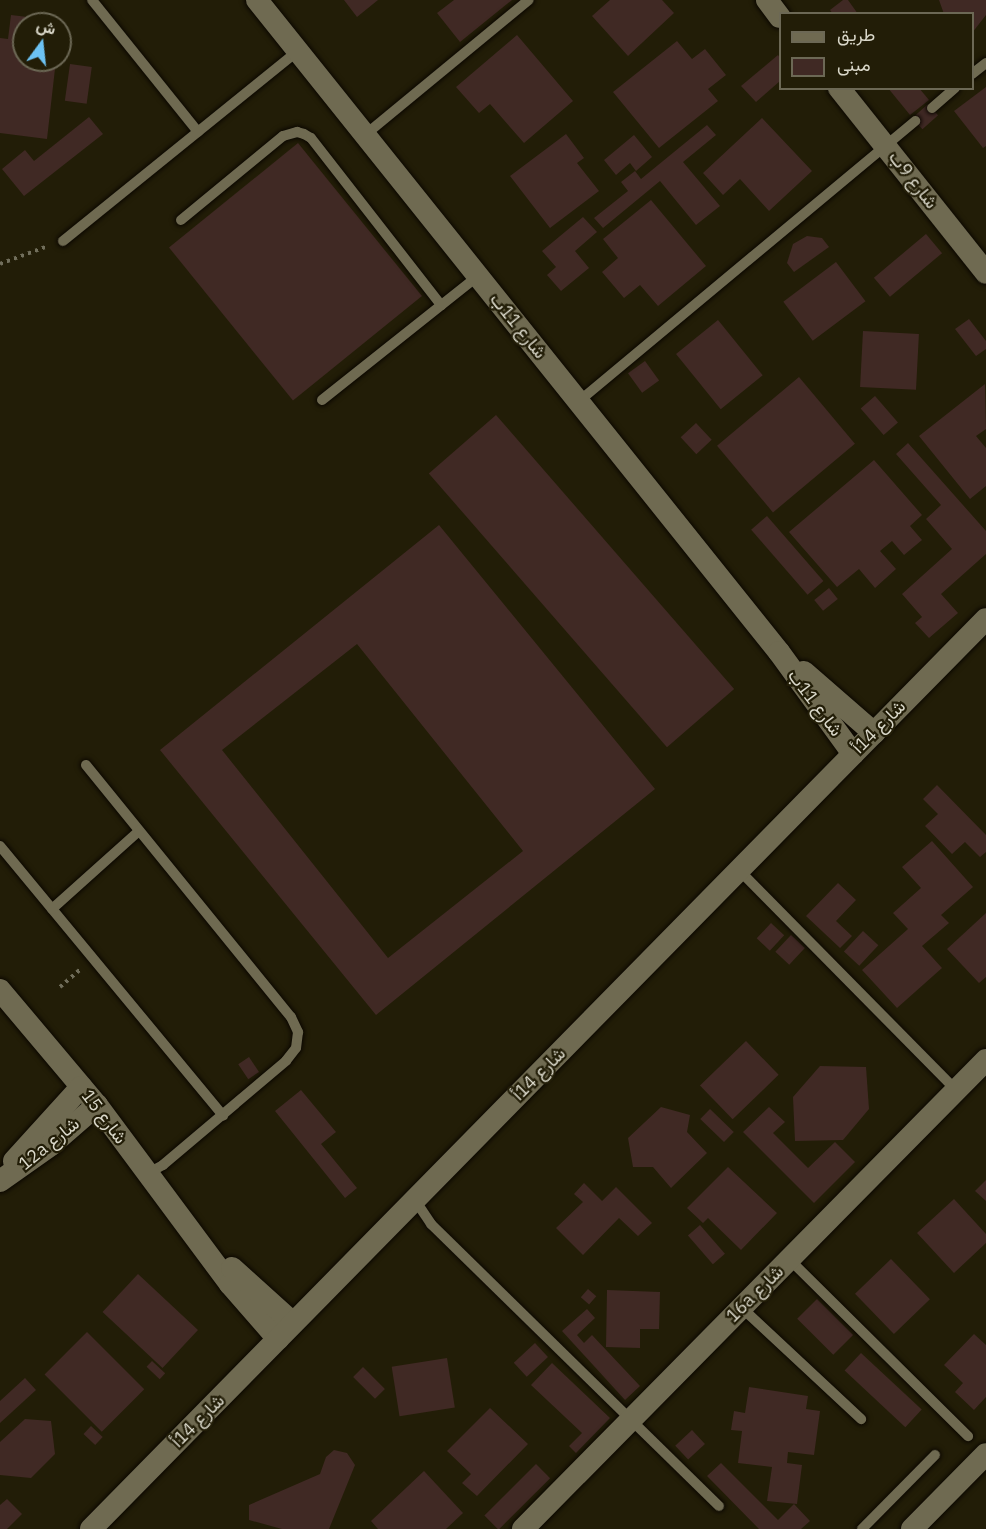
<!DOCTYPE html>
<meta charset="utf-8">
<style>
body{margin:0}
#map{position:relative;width:986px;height:1529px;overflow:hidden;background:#221d07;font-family:"IBM Plex Sans",Vazirmatn,sans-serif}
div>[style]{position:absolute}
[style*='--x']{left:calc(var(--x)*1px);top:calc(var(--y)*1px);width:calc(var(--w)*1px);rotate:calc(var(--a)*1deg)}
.building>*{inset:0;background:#402924;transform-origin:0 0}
.path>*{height:4px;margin-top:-2px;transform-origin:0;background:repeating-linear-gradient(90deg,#716e5b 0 3px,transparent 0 7.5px)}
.roads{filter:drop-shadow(0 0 2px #0b0700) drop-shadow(0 0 2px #0b0700)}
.lane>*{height:10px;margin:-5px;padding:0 5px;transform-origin:5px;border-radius:5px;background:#6f6a51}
.street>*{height:22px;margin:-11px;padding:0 11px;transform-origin:11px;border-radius:11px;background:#6f6a51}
span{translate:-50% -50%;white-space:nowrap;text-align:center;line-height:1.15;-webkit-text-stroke:4.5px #221d07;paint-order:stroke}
.street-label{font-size:18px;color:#dad8ca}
.legend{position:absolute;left:779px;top:12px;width:195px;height:78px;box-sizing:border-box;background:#221d07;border:2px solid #6c6855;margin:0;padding:8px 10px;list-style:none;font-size:18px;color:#dad8ca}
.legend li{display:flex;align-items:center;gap:12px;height:30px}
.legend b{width:30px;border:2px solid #6c6855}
.north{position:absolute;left:12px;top:12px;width:60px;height:60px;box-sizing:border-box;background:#221d07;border:2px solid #6c6855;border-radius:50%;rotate:15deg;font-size:16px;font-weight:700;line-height:24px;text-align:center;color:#dad8ca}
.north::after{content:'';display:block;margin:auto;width:21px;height:27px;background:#6cc2f3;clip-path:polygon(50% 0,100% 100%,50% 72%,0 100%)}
</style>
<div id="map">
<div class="building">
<i style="clip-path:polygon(344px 0,378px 0,357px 17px)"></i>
<i style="clip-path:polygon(454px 0,512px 0,460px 42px,437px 13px)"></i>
<i style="clip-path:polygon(610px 0,662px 0,674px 13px,628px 56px,592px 16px)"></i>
<i style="clip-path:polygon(843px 0,848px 0,858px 14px,833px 14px,830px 10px)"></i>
<i style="clip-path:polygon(939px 0,986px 0,986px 15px,972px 33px,972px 14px,944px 14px)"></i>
<i style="clip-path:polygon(11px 15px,61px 21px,60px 24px,24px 24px,24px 60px,56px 60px,47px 139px,0 133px,0 38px,8px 39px)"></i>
<i style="clip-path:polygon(517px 35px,573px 101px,524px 143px,490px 104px,479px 113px,456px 87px)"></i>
<i style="clip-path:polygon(677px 41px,692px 59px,705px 49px,726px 75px,708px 89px,718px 101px,659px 148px,613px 92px)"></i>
<i style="clip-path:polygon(778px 55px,780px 58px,780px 81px,756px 102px,741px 86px)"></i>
<i style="left:70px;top:64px;width:22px;height:37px;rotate:8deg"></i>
<i style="clip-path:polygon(986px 87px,986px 146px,983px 148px,954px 111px)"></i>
<i style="clip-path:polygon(888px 88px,919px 88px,929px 100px,910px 115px)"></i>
<i style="left:928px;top:104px;width:15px;height:21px;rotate:48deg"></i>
<i style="clip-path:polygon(89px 117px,103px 134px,24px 196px,2px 169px,25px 150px,34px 161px)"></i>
<i style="clip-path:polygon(762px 118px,812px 171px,769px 211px,740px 179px,723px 195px,703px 173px)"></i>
<i style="clip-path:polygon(707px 125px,716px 135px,683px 162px,720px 206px,696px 225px,660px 181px,603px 228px,594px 218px,628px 191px,621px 182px,635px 171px,641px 179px)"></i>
<i style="clip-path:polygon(566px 134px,584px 158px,577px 163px,599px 191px,550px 228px,510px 176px)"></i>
<i style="clip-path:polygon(634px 135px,652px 157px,636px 171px,630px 163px,616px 175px,604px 160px)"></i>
<i style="left:298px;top:143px;width:197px;height:166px;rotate:51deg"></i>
<i style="clip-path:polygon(651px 200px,706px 266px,658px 306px,640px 285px,624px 298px,602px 272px,618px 258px,603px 239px)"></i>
<i style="clip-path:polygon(583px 217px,597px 232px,575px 251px,589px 268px,561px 291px,547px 275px,556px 267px,542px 251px)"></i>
<i style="left:926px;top:234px;width:25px;height:68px;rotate:50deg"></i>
<i style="clip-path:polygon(807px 236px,822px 238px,829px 247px,794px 272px,787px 263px,793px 244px)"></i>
<i style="left:836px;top:262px;width:49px;height:66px;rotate:53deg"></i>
<i style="clip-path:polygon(969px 319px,986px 341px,986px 349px,976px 356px,955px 329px)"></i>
<i style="left:718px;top:320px;width:71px;height:54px;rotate:51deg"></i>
<i style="left:863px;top:331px;width:56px;height:56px;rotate:3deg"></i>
<i style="left:645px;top:361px;width:24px;height:21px;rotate:54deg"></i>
<i style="left:799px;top:377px;width:87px;height:107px;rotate:50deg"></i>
<i style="clip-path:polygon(985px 384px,986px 429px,976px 436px,986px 448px,986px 486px,970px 499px,919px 436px)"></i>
<i style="left:875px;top:396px;width:35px;height:19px;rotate:49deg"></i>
<i style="left:496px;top:415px;width:363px;height:89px;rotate:49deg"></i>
<i style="left:696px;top:423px;width:23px;height:21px;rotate:47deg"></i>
<i style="clip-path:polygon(908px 443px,986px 531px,986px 554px,941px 594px,958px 613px,929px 638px,915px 623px,922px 617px,902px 594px,952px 549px,926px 519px,941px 505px,896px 454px)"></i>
<i style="clip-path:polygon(874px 460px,922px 515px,910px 526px,922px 540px,904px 555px,892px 541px,880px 551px,896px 569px,875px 588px,859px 569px,837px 587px,789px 532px)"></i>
<i style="left:767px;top:516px;width:86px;height:21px;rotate:49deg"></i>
<i style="clip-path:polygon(evenodd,439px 525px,655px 789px,376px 1015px,160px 750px,439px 525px,357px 644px,523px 851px,388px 958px,222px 750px,357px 644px)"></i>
<i style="left:829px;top:588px;width:14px;height:19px;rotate:51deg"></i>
<i style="clip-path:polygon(937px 785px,986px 835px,986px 852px,980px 857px,965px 842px,952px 854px,925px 826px,938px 814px,923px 799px)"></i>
<i style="clip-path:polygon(932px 841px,973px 887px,941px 915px,949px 923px,922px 946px,942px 968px,897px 1008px,862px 970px,908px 929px,893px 913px,921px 888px,902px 867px)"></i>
<i style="clip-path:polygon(838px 883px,856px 900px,836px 921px,852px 936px,840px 948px,806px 916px)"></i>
<i style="clip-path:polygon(986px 913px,986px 977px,979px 983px,947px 949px)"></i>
<i style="left:771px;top:923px;width:18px;height:21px;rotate:43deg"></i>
<i style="left:863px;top:931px;width:21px;height:28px;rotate:43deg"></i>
<i style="left:791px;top:935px;width:19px;height:23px;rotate:43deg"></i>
<i style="left:746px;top:1041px;width:47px;height:64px;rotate:46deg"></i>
<i style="left:249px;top:1057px;width:18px;height:13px;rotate:56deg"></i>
<i style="clip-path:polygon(820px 1066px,866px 1067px,869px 1109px,843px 1140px,795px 1141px,793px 1097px)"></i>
<i style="clip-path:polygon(301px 1090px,336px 1132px,321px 1144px,357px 1188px,345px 1198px,275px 1111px)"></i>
<i style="clip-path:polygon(661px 1107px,690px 1115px,687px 1132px,707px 1153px,671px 1188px,653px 1167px,633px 1167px,628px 1138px)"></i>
<i style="clip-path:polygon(769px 1107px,785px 1122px,773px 1133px,808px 1168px,835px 1142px,855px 1162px,814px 1203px,743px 1132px)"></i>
<i style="left:710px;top:1109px;width:33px;height:14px;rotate:44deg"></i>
<i style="clip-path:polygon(728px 1167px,777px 1213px,741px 1250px,708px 1218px,703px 1223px,687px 1208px)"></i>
<i style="clip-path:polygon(986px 1180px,986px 1201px,975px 1191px)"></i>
<i style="clip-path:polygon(584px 1183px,602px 1201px,616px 1187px,652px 1223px,638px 1236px,619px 1218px,583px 1255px,556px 1228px,583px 1202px,574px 1194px)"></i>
<i style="clip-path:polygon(954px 1199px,986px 1234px,986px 1243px,954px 1273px,917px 1233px)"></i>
<i style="left:700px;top:1225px;width:38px;height:16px;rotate:49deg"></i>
<i style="left:891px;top:1259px;width:56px;height:50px;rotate:46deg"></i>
<i style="left:138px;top:1274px;width:82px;height:52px;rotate:43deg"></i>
<i style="left:588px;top:1289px;width:11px;height:11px;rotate:41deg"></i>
<i style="clip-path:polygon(607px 1290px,660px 1292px,659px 1329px,640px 1329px,640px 1348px,606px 1347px)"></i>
<i style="left:817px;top:1299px;width:51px;height:28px;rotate:45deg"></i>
<i style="clip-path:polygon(587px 1309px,595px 1318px,577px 1335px,584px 1343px,592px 1335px,640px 1386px,625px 1400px,562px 1331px)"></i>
<i style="left:87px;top:1332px;width:81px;height:60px;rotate:45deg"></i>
<i style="clip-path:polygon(974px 1334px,986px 1345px,986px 1397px,974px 1410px,955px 1392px,963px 1383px,944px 1365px)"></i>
<i style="left:535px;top:1343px;width:19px;height:29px;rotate:47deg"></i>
<i style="left:861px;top:1353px;width:83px;height:24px;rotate:43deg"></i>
<i style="left:447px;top:1358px;width:50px;height:56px;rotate:81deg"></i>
<i style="left:152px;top:1361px;width:18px;height:8px;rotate:43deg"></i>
<i style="clip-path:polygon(552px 1363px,610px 1418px,576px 1453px,569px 1446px,582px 1433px,531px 1385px)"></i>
<i style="left:363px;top:1367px;width:31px;height:14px;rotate:45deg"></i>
<i style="clip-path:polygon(25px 1378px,36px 1390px,0 1423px,0 1401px)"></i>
<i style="clip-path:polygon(749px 1387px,808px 1396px,806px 1409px,820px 1411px,814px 1455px,788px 1452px,787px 1463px,802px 1465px,797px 1504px,767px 1501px,772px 1467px,738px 1463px,742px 1431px,731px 1430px,734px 1411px,745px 1413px)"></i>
<i style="clip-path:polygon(490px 1408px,528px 1444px,477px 1496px,462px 1483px,471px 1474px,447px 1451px)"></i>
<i style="clip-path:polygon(25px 1419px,51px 1421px,55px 1454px,31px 1478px,0 1475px,0 1442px)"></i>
<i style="left:91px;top:1426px;width:16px;height:11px;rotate:43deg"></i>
<i style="left:692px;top:1430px;width:19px;height:23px;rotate:47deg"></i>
<i style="clip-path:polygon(334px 1450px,347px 1453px,355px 1465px,329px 1529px,282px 1529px,249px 1520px,249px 1505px,320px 1474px,326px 1457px)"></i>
<i style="clip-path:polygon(721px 1463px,778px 1520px,794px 1504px,810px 1521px,801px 1529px,759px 1529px,707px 1476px)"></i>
<i style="left:536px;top:1464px;width:20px;height:73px;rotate:45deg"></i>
<i style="clip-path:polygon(424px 1471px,463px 1513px,446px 1529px,378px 1529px,371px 1521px)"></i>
<i style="clip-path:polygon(7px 1499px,22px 1514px,7px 1529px,0 1529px,0 1505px)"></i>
</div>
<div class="path">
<i style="--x:0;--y:264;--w:51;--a:-20.6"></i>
<i style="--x:60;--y:987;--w:28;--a:-41"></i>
</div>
<div class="roads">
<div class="lane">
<i style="--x:92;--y:0;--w:169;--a:51.2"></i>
<i style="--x:972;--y:74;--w:18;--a:-38"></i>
<i style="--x:932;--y:108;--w:30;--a:-41"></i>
<i style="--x:365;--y:135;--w:212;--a:-39.5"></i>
<i style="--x:181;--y:220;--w:132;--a:-39.5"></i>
<i style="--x:283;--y:136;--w:15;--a:-16"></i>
<i style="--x:297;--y:132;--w:7;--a:16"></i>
<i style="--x:304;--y:134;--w:8;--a:30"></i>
<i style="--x:311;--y:138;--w:212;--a:52.1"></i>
<i style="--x:63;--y:241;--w:302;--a:-39"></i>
<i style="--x:322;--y:400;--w:199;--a:-38.5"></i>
<i style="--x:578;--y:402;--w:439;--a:-39.8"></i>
<i style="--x:86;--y:765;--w:325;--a:50.9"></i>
<i style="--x:291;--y:1017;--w:17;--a:65"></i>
<i style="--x:298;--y:1032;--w:16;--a:97"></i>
<i style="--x:296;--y:1048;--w:16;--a:128"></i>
<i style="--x:286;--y:1061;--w:161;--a:139.8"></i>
<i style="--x:163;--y:1165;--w:18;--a:151"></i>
<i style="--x:0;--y:846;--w:350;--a:50.4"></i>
<i style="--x:739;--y:870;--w:309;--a:45.4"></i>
<i style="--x:52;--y:909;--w:117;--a:-41.9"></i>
<i style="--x:415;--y:1200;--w:29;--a:56"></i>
<i style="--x:431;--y:1224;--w:403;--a:44.4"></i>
<i style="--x:789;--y:1259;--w:252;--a:44.7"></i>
<i style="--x:742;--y:1308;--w:163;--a:43"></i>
<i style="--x:862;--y:1529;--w:104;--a:-45.4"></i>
</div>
<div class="street">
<i style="--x:257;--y:0;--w:835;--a:51.32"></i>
<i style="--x:779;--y:652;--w:126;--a:54"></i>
<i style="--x:767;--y:0;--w:21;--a:53"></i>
<i style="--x:839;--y:88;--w:236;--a:51.5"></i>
<i style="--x:804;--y:672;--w:93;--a:41.1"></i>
<i style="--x:0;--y:990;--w:150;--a:49.9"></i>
<i style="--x:97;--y:1105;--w:223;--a:53.4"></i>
<i style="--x:230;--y:1284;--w:73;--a:48.9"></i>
<i style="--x:14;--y:1161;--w:100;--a:-47.8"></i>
<i style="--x:0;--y:1181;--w:62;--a:-35.2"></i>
<i style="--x:51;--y:1145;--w:61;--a:-41"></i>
<i style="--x:232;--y:1268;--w:82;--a:42"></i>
<i style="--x:91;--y:1529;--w:1276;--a:-45.48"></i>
<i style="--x:523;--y:1529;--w:659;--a:-45.37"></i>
<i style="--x:912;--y:1529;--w:105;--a:-45.4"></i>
</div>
</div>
<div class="street-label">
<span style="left:913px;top:180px;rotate:52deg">شارع 9ب</span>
<span style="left:518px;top:326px;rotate:51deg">شارع 11ب</span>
<span style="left:815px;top:703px;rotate:53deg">شارع 11ب</span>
<span style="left:879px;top:727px;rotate:-45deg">شارع 14أ</span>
<span style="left:539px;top:1074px;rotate:-45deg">شارع 14أ</span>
<span style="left:104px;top:1117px;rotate:53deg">شارع 15</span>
<span style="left:49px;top:1144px;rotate:-39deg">12a شارع</span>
<span style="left:755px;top:1294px;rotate:-45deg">16a شارع</span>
<span style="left:198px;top:1421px;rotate:-45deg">شارع 14أ</span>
</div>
<ul class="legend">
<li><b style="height:8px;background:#6f6a51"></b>طريق</li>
<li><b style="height:16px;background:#402924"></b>مبنى</li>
</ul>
<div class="north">ش</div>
</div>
